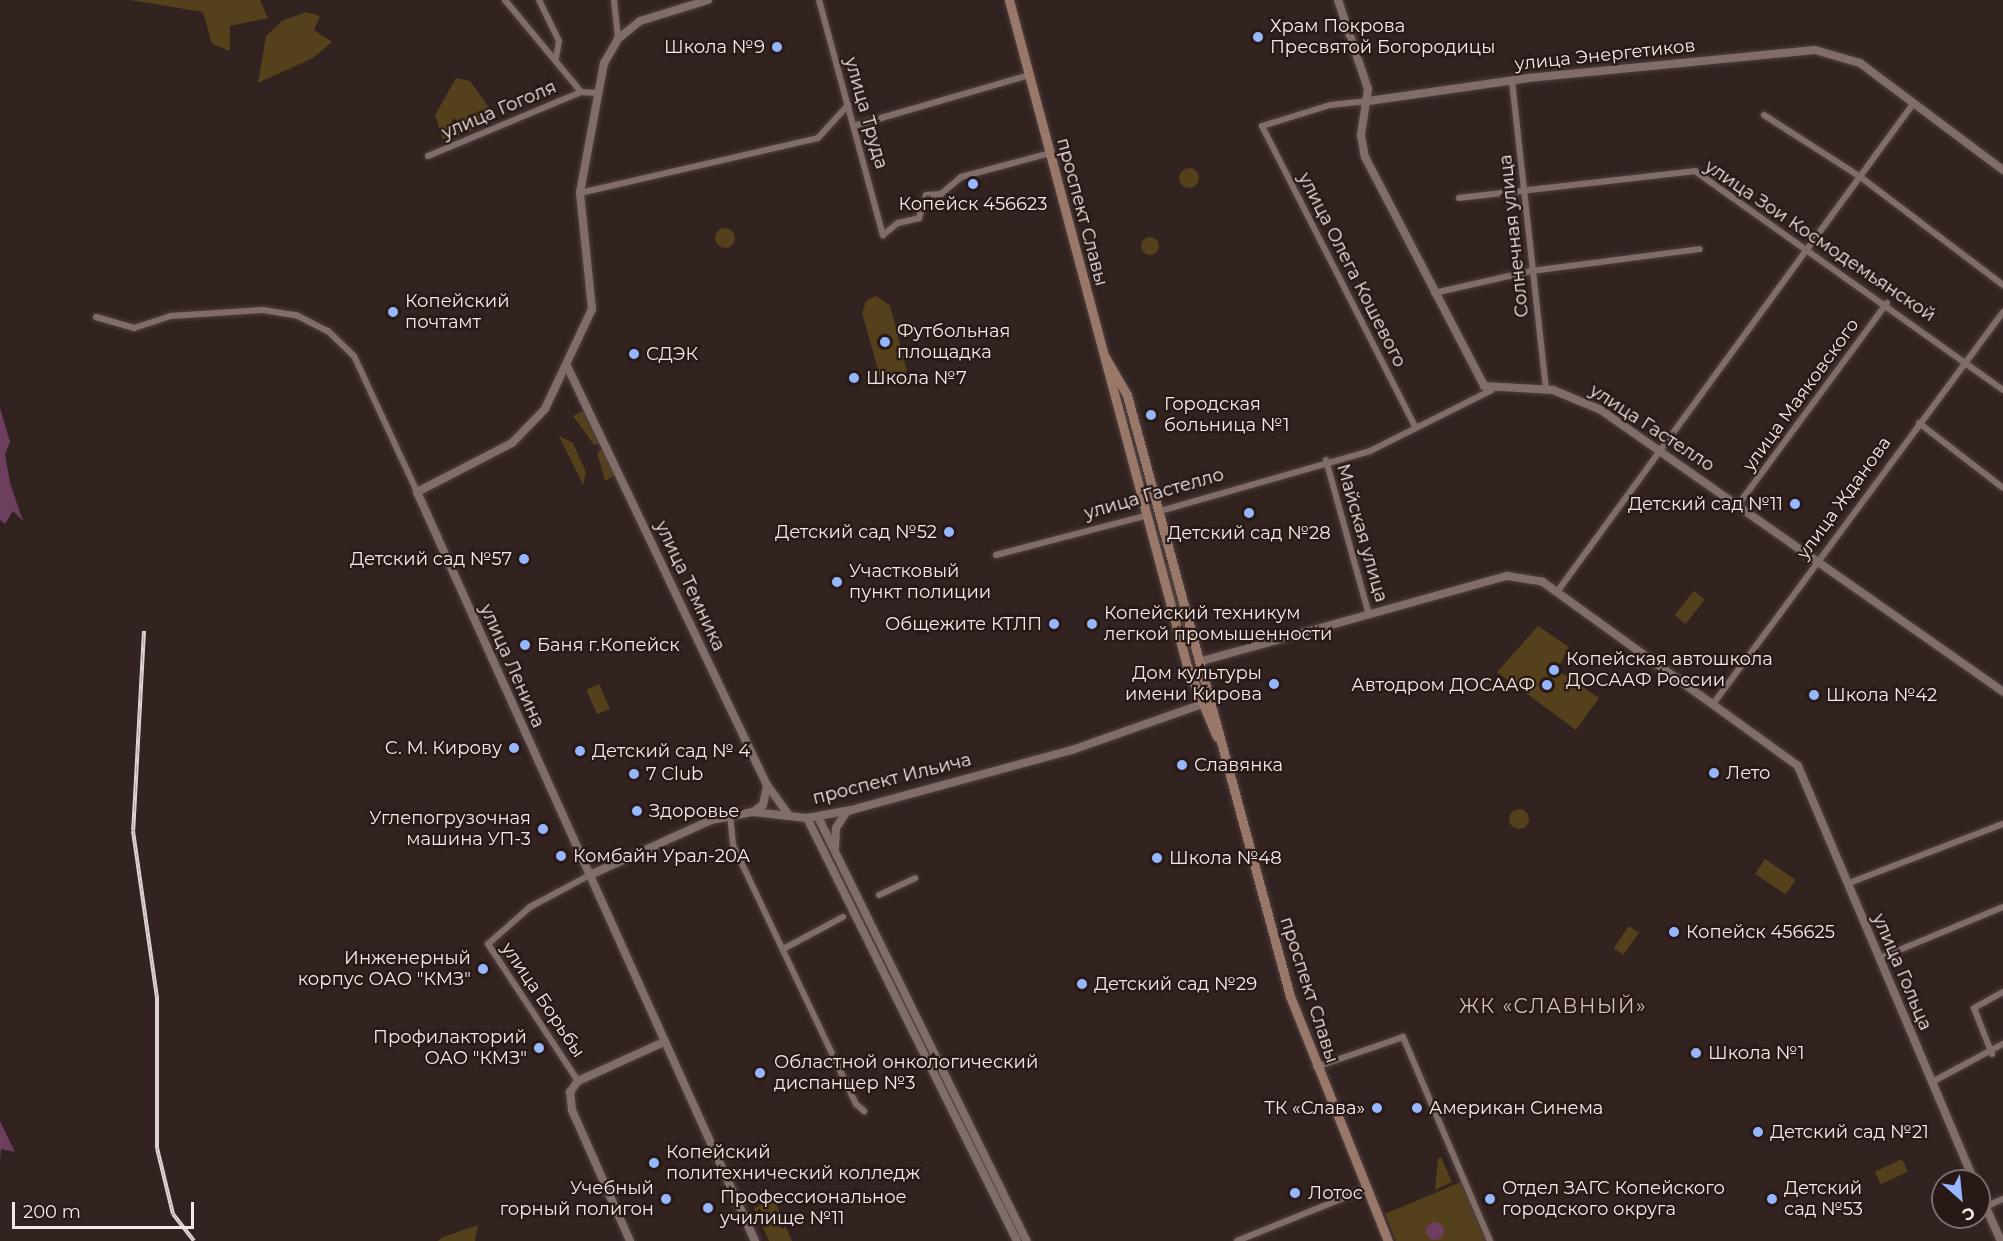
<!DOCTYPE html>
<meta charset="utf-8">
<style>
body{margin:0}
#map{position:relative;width:2003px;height:1241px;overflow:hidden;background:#322220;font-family:Montserrat,sans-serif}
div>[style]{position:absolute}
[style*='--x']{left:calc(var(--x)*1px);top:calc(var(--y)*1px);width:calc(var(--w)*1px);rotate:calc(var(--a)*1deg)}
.green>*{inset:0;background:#55401c;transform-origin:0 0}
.round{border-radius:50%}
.water>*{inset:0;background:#6e3e5f}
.roads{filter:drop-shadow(0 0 2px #4e403e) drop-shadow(0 0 2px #4e403e)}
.minor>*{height:6px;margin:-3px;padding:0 3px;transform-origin:3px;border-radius:3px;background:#806c69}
.tertiary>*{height:8px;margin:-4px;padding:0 4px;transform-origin:4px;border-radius:4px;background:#806c69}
.secondary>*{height:9px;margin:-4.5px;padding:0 4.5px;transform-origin:4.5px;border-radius:4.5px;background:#997869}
.rail>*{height:4px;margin-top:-2px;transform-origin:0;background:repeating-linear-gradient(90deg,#281916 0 4.5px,#ded3d1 0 9px);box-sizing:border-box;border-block:2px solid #ded3d1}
.dots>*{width:16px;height:16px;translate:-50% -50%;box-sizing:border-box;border:3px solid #281916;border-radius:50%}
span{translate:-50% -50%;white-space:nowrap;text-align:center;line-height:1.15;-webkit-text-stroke:4.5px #281916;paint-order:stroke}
.poi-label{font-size:18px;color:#f4e9e7}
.left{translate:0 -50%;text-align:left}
.right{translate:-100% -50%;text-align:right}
.street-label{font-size:18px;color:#f4e9e7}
.neighbourhood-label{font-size:20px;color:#d4beba;letter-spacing:1.5px}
.north{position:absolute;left:1931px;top:1169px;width:60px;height:60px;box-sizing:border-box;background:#281916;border:2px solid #7a6c6a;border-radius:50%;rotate:153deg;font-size:16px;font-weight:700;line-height:24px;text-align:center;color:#f4e9e7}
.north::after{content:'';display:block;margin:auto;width:21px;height:27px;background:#96b6fd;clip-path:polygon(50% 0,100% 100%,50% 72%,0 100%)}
.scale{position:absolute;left:12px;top:1202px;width:182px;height:27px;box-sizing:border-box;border:3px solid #f4e9e7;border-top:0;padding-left:8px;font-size:18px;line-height:21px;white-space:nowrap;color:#f4e9e7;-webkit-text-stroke:4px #281916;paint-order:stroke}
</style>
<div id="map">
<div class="green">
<i style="clip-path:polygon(130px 0,260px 0,268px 18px,230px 26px,230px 51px,212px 44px,203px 12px)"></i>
<i style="clip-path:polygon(306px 12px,320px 16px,314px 30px,332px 42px,313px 58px,258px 83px,266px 36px,282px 21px)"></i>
<i style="clip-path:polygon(456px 78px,470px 81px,492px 112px,474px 130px,443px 140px,435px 115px)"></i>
<i class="round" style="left:1179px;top:168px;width:20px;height:20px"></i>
<i class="round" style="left:715px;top:228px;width:20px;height:20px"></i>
<i class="round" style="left:1141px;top:237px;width:18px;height:18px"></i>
<i style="clip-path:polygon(876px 296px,890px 305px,907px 371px,896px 386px,880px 377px,862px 313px,866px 301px)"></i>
<i style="clip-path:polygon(585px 410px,601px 442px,594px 445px,573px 416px)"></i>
<i style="clip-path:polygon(559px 436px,573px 443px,586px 472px,583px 485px)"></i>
<i style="clip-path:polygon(605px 449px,618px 474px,605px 481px,597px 452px)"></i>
<i style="left:1169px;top:564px;width:88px;height:7px;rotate:74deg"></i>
<i style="left:1694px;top:591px;width:14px;height:31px;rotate:39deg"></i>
<i style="clip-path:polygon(1538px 626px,1569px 647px,1557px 670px,1599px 698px,1576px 730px,1497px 672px)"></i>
<i style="left:599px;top:684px;width:27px;height:14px;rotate:66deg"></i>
<i class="round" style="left:1509px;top:809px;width:20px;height:20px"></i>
<i style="left:1765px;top:859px;width:37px;height:18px;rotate:34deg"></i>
<i style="left:1629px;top:926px;width:12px;height:27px;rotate:35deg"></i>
<i style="clip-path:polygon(1441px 1157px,1452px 1182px,1435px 1190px,1438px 1159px)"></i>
<i style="left:1902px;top:1159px;width:14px;height:30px;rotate:65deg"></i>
<i style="clip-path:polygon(1461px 1182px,1486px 1241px,1396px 1241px,1385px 1214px)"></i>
<i style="clip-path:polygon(774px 1199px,792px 1241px,769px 1241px,754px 1208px)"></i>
<i style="clip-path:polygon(478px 1225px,475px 1241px,438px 1241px,443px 1237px)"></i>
</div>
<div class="water">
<i style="clip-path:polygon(0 408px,10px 442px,5px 454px,10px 483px,23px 521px,13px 511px,5px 524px,0 520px)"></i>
<i style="clip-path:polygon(0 1121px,15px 1152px,1px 1149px,0 1162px)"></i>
<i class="round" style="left:1426px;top:1222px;width:18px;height:18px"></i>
</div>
<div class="roads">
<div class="minor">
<i style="--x:505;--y:0;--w:119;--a:50.4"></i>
<i style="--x:581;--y:92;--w:15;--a:4"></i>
<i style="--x:539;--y:0;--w:46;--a:64"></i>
<i style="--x:559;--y:41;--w:17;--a:100"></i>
<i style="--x:614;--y:0;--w:39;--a:84"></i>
<i style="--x:819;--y:0;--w:244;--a:74.8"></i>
<i style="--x:883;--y:235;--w:19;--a:-39"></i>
<i style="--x:898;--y:223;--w:22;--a:-13"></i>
<i style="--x:919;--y:218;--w:24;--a:-73"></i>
<i style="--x:926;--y:195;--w:15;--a:-4"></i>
<i style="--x:941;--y:194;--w:26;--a:-40"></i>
<i style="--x:961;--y:177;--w:92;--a:-15.1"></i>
<i style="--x:1512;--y:81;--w:310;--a:83.7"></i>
<i style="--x:1368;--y:101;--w:38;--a:174"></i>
<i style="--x:1330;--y:105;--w:71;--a:162.8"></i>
<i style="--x:1262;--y:126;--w:339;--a:63"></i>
<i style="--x:1764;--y:115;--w:113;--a:32.7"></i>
<i style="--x:1859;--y:176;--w:181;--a:37.1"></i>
<i style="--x:857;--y:125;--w:179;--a:-16.2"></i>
<i style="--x:428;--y:156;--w:166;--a:-22.7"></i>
<i style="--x:580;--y:193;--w:244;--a:-13"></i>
<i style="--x:818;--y:138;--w:45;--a:-47.7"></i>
<i style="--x:1459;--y:198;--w:238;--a:-6.5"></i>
<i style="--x:1695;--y:171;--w:378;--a:35.4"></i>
<i style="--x:1434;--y:293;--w:99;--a:-12.8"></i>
<i style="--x:1531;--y:271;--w:170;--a:-7.4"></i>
<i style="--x:96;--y:317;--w:40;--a:16"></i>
<i style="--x:134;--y:328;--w:38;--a:-18"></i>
<i style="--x:170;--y:316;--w:93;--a:-3.7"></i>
<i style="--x:263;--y:310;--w:33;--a:9"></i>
<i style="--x:296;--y:315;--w:36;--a:27"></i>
<i style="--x:328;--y:331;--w:36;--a:44"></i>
<i style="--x:354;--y:356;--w:150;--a:65.1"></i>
<i style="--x:1919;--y:423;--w:106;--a:37.7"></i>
<i style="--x:1326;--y:460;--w:161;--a:74.5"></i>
<i style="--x:1738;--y:505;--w:251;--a:-53.6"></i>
<i style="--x:1160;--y:511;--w:218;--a:-15.9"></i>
<i style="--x:1370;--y:451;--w:136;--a:-26.6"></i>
<i style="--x:996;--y:555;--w:154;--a:-14.7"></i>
<i style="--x:1557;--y:592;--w:604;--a:-53.89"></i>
<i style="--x:1713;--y:704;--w:488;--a:-53.5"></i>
<i style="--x:730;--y:815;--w:30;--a:84"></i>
<i style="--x:733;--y:845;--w:287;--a:64.6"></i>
<i style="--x:856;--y:1104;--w:11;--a:41"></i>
<i style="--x:1849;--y:883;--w:165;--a:-21"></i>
<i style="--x:879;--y:895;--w:40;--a:-25"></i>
<i style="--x:785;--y:948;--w:66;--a:-28.1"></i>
<i style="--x:1880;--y:958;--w:133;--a:-22.5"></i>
<i style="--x:1992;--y:1054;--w:49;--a:-111.4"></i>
<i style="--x:1974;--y:1008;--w:33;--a:-29"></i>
<i style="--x:1316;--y:1067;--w:92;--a:-19"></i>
<i style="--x:1403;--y:1037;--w:222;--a:66.9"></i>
<i style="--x:578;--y:1081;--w:164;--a:-123.3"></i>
<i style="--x:488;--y:944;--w:56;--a:-41.4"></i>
<i style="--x:530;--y:907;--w:68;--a:-28.1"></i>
<i style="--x:1932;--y:1082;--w:81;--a:-28.2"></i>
<i style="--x:1985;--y:1207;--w:20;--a:-24"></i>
<i style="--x:1237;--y:1241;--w:139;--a:-22"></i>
</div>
<div class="tertiary">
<i style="--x:708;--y:0;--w:71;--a:162.8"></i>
<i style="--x:640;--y:21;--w:28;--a:141"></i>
<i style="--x:618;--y:39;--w:28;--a:120"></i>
<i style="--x:604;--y:63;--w:132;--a:100.5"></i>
<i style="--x:580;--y:193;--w:117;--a:84.1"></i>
<i style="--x:592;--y:309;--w:110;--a:115.2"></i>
<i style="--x:545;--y:409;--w:47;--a:134.1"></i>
<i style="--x:512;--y:443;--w:107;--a:152.7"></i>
<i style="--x:417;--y:492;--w:822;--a:65.71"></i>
<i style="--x:1338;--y:0;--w:94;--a:71.4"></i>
<i style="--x:1368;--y:89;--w:47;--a:98.7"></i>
<i style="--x:1361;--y:135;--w:22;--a:80"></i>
<i style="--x:1365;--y:157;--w:258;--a:62.5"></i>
<i style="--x:1484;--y:386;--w:69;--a:3.3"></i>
<i style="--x:1553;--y:390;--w:52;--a:22.6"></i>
<i style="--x:1601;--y:410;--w:491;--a:35"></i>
<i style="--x:1369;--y:101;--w:161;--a:-8.2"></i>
<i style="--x:1528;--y:78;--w:288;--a:-5.6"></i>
<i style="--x:1815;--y:50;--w:47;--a:16.1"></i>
<i style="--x:1860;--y:63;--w:179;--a:36.8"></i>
<i style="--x:568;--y:368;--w:462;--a:64.5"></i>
<i style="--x:767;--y:785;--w:36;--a:54"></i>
<i style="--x:1202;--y:661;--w:317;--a:-15.6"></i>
<i style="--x:1507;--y:576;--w:36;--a:9"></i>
<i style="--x:1543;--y:582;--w:314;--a:35.8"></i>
<i style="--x:1798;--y:766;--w:451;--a:67"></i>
<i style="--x:753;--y:812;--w:12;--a:-35"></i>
<i style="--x:763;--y:805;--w:19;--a:-78"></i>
<i style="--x:818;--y:817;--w:473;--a:63.8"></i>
<i style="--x:807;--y:818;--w:472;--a:63.6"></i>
<i style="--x:835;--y:848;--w:20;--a:-87"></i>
<i style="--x:836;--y:828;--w:20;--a:-57"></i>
<i style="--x:590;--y:875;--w:133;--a:-24.4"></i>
<i style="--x:711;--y:820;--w:43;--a:-10.8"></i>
<i style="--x:753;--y:812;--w:54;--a:6.3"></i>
<i style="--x:807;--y:818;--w:45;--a:-10.3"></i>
<i style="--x:851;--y:810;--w:229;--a:-15.2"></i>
<i style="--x:1072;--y:750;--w:136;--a:-19.4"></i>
<i style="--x:1979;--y:1192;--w:54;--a:65.8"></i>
<i style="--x:630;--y:1241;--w:143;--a:-113.9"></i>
<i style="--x:572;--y:1110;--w:18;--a:-96"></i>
<i style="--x:570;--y:1092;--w:14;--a:-54"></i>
<i style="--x:578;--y:1081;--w:94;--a:-24.4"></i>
</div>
<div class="secondary">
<i style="--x:1009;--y:0;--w:689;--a:75.04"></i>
<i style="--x:1187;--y:666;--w:77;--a:67.1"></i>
<i style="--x:1105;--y:357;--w:44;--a:59.9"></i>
<i style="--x:1127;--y:395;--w:623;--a:74.83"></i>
<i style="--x:1290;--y:996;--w:264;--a:68.2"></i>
</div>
</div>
<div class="rail">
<i style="--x:144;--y:631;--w:200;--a:93.1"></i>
<i style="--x:133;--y:831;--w:169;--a:81.8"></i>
<i style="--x:157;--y:998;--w:150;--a:90"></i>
<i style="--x:157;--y:1148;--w:68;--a:76.4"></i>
<i style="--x:173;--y:1214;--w:34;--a:52"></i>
</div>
<div class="dots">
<i style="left:1258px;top:37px;background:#96b6fd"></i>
<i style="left:777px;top:47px;background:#96b6fd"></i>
<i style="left:973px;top:184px;background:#96b6fd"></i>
<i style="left:393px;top:312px;background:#96b6fd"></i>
<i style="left:885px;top:342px;background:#96b6fd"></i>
<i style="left:634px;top:354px;background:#96b6fd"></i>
<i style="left:854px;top:378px;background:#96b6fd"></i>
<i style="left:1151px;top:415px;background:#96b6fd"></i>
<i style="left:1795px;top:504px;background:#96b6fd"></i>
<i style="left:1249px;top:513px;background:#96b6fd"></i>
<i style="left:949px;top:532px;background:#96b6fd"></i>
<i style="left:524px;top:559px;background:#96b6fd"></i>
<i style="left:837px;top:582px;background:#96b6fd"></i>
<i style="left:1054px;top:624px;background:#96b6fd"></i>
<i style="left:1092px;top:624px;background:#96b6fd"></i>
<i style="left:525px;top:645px;background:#96b6fd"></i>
<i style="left:1554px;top:670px;background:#96b6fd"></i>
<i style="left:1274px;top:684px;background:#96b6fd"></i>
<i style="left:1547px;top:685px;background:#96b6fd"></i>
<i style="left:1814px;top:695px;background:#96b6fd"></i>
<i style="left:514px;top:748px;background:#96b6fd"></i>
<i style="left:580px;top:751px;background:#96b6fd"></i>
<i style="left:1182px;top:765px;background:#96b6fd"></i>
<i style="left:1714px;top:773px;background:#96b6fd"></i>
<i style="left:634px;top:774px;background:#96b6fd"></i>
<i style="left:637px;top:811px;background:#96b6fd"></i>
<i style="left:543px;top:829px;background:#96b6fd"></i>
<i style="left:561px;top:856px;background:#96b6fd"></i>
<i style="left:1157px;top:858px;background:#96b6fd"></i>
<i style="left:1674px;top:932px;background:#96b6fd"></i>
<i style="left:483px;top:969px;background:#96b6fd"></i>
<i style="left:1082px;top:984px;background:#96b6fd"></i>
<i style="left:539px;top:1048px;background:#96b6fd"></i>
<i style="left:1696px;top:1053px;background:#96b6fd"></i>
<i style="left:760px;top:1073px;background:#96b6fd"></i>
<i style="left:1377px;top:1108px;background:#96b6fd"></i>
<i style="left:1417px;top:1108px;background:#96b6fd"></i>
<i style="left:1758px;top:1132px;background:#96b6fd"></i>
<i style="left:654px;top:1163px;background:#96b6fd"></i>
<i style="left:1295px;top:1193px;background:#96b6fd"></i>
<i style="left:666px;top:1199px;background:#96b6fd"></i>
<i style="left:1490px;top:1199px;background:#96b6fd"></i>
<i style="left:1772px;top:1199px;background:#96b6fd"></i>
<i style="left:708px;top:1208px;background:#96b6fd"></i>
</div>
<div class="poi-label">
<span class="left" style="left:1270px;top:37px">Храм Покрова<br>Пресвятой Богородицы</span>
<span class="right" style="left:765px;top:47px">Школа №9</span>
<span style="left:973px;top:204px">Копейск 456623</span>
<span class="left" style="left:405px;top:312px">Копейский<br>почтамт</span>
<span class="left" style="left:897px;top:342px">Футбольная<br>площадка</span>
<span class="left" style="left:646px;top:354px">СДЭК</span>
<span class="left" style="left:866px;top:378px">Школа №7</span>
<span class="left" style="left:1164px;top:415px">Городская<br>больница №1</span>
<span class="right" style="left:1783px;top:504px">Детский сад №11</span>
<span class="right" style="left:937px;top:532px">Детский сад №52</span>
<span style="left:1249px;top:533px">Детский сад №28</span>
<span class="right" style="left:512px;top:559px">Детский сад №57</span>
<span class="left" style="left:849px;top:582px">Участковый<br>пункт полиции</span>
<span class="left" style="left:1104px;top:624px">Копейский техникум<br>легкой промышенности</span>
<span class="right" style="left:1042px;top:624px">Общежите КТЛП</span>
<span class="left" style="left:537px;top:645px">Баня г.Копейск</span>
<span class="left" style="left:1566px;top:670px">Копейская автошкола<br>ДОСААФ России</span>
<span class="right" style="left:1262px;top:684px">Дом культуры<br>имени Кирова</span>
<span class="right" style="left:1535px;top:685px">Автодром ДОСААФ</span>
<span class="left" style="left:1826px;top:695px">Школа №42</span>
<span class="right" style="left:502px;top:748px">С. М. Кирову</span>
<span class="left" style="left:592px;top:751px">Детский сад № 4</span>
<span class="left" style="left:1194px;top:765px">Славянка</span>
<span class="left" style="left:1726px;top:773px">Лето</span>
<span class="left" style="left:646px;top:774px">7 Club</span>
<span class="left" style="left:649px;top:811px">Здоровье</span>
<span class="right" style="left:531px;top:829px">Углепогрузочная<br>машина УП-3</span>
<span class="left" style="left:573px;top:856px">Комбайн Урал-20А</span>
<span class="left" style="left:1169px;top:858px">Школа №48</span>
<span class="left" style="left:1686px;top:932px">Копейск 456625</span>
<span class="right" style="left:471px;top:969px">Инженерный<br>корпус ОАО "КМЗ"</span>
<span class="left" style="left:1094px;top:984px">Детский сад №29</span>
<span class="right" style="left:527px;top:1048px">Профилакторий<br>ОАО "КМЗ"</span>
<span class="left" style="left:1708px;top:1053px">Школа №1</span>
<span class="left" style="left:774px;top:1073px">Областной онкологический<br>диспанцер №3</span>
<span class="right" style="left:1365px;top:1108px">ТК «Слава»</span>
<span class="left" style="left:1429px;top:1108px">Американ Синема</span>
<span class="left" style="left:1770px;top:1132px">Детский сад №21</span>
<span class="left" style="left:666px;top:1163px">Копейский<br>политехнический колледж</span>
<span class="right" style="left:654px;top:1199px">Учебный<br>горный полигон</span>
<span class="left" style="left:1502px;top:1199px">Отдел ЗАГС Копейского<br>городского округа</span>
<span class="left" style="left:1784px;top:1199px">Детский<br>сад №53</span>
<span class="left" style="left:1308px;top:1193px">Лотос</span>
<span class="left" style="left:720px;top:1208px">Профессиональное<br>училище №11</span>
</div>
<div class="street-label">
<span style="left:1605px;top:55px;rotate:-6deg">улица Энергетиков</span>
<span style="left:499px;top:110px;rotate:-23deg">улица Гоголя</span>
<span style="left:866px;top:113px;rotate:74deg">улица Труда</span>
<span style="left:1082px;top:212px;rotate:75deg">проспект Славы</span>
<span style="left:1514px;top:236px;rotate:-96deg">Солнечная улица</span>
<span style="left:1820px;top:241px;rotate:34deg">улица Зои Космодемьянской</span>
<span style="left:1352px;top:270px;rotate:63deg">улица Олега Кошевого</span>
<span style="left:1801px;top:395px;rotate:-54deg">улица Маяковского</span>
<span style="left:1652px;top:428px;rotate:33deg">улица Гастелло</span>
<span style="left:1154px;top:494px;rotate:-16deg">улица Гастелло</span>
<span style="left:1844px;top:498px;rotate:-54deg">улица Жданова</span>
<span style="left:1362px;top:533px;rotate:74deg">Майская улица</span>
<span style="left:690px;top:586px;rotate:65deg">улица Темника</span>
<span style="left:512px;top:666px;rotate:66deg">улица Ленина</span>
<span style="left:892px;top:779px;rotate:-14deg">проспект Ильича</span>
<span style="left:1902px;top:972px;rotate:67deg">улица Гольца</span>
<span style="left:1309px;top:990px;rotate:72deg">проспект Славы</span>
<span style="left:543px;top:1000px;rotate:56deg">улица Борьбы</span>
</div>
<div class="neighbourhood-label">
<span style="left:1553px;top:1006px">ЖК «СЛАВНЫЙ»</span>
</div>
<div class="north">С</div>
<div class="scale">200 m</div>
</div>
